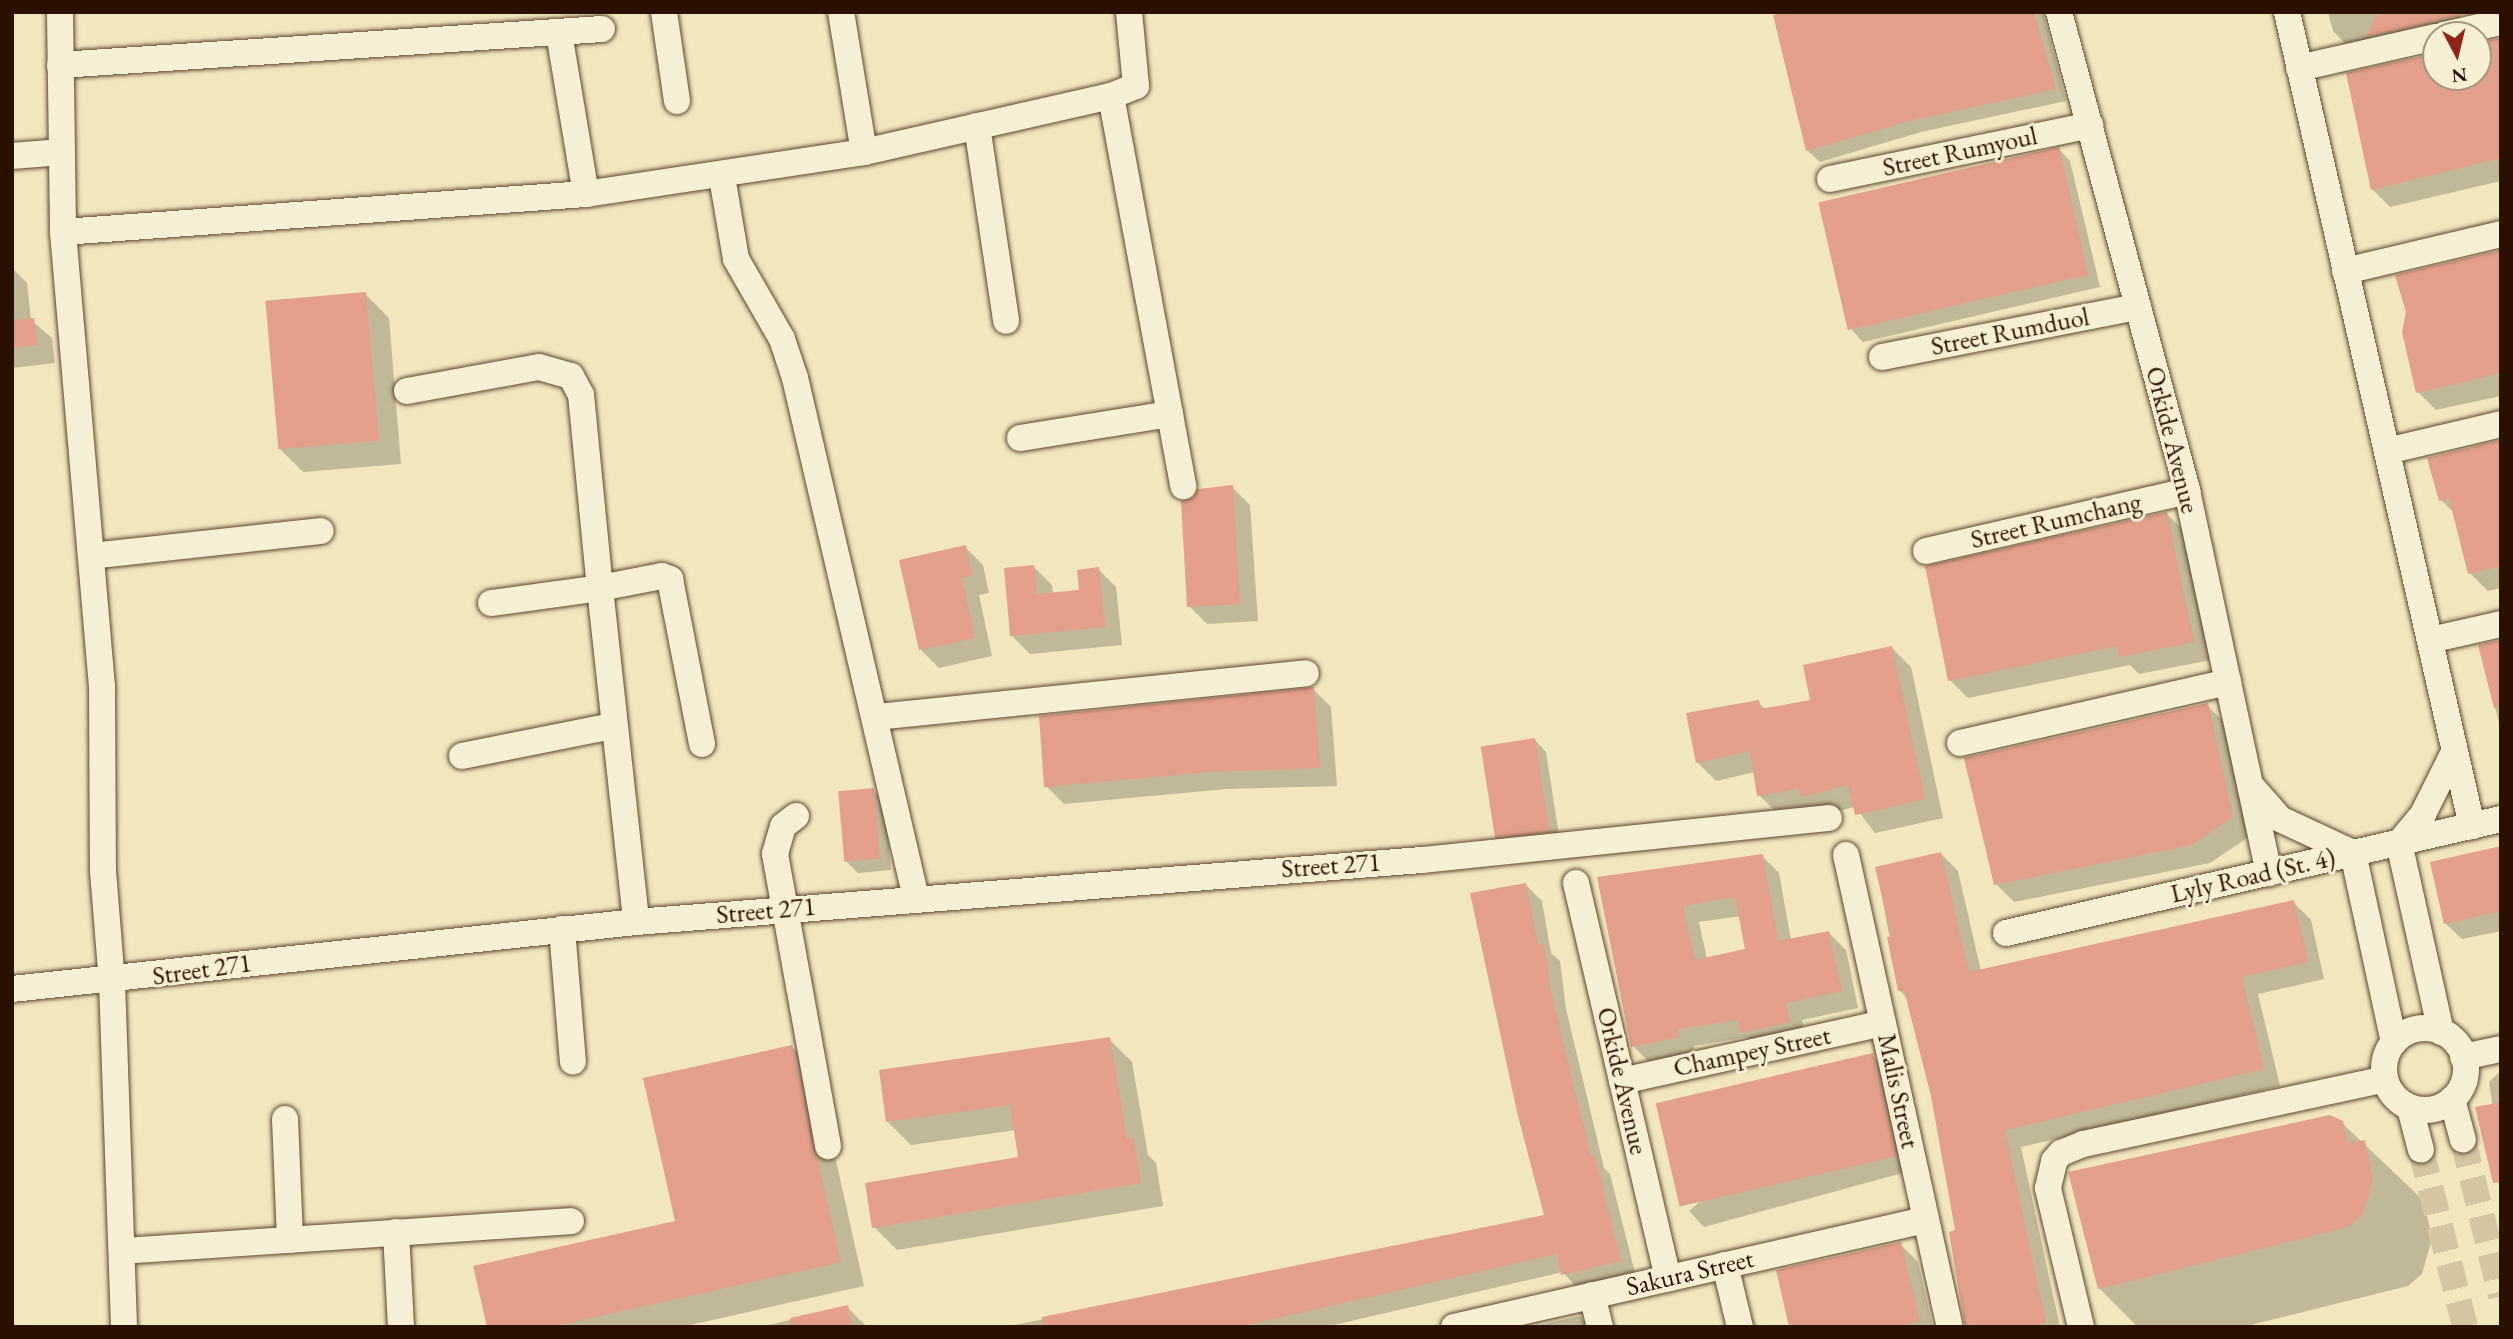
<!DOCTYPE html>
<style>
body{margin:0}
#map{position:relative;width:2513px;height:1339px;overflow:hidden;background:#f1e6bc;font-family:"EB Garamond",serif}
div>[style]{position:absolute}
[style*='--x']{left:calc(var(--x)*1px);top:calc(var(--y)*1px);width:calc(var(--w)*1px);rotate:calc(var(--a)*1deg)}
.shadow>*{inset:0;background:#0003}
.building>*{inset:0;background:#e39f89;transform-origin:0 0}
.minor-tunnel>*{height:26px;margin-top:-13px;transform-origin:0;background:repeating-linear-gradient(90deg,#d3c6a0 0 26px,transparent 0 39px)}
.roads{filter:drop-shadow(0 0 2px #5c4630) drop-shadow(0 0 2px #5c4630)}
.minor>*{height:26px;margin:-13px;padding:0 13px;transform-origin:13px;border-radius:13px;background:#f6efd3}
.minor>.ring{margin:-13px;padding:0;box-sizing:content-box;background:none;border:26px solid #f6efd3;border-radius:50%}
span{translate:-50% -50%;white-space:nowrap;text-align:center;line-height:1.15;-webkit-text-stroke:6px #f6efd3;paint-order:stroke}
.street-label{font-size:26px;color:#2a1001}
.frame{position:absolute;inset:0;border:14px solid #2a1001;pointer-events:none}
.north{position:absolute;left:2422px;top:21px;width:70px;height:70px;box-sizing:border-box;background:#f6efd3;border:2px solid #a4967f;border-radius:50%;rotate:173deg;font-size:19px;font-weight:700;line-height:28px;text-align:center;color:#2a1001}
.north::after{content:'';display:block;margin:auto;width:24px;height:32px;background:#8f2418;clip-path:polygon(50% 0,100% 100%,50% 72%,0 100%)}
</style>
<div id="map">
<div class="shadow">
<i style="clip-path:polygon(1792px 12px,2043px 12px,2066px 101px,1921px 132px,1820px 162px,1808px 151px,1775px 16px)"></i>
<i style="clip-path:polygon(2328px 12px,2459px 12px,2464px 35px,2352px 50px,2333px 31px)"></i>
<i style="clip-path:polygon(2501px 40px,2501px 181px,2390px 207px,2372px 189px,2347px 75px,2436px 55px,2436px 77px,2478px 77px,2478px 45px)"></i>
<i style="clip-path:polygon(2059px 149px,2070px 161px,2100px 287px,1863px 342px,1852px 330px)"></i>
<i style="clip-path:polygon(2501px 252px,2501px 396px,2436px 410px,2418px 392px,2408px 312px)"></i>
<i style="clip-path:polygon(12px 268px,27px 283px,31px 320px,52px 338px,55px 363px,12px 368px)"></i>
<i style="clip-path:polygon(365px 294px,389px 318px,401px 464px,303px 472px,279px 448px)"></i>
<i style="clip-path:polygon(2501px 442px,2501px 588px,2488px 591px,2470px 573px,2455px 514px,2441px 500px,2430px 459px)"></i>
<i style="clip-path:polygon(1232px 487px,1250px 505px,1258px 621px,1207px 624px,1189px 606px)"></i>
<i style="clip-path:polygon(2167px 514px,2185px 532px,2211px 660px,2139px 674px,2130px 665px,1968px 698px,1950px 680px)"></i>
<i style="clip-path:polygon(965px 547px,983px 565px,989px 593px,979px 595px,992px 656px,939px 668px,921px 650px)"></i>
<i style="clip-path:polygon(1034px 567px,1052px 585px,1053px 595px,1081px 592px,1098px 569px,1116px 587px,1122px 645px,1030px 654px,1012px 636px)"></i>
<i style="clip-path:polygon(2501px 641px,2501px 731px,2480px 647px)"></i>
<i style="clip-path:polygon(1892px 648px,1911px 667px,1943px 818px,1875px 833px,1855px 807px,1821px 815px,1778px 814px,1759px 795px,1755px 772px,1716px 781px,1697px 762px,1758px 702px,1766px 710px,1812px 701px)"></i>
<i style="clip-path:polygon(1313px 689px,1331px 707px,1337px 786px,1227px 789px,1064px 804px,1046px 786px)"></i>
<i style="clip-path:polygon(2207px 705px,2225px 723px,2250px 836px,2210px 863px,2014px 902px,1996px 884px)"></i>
<i style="clip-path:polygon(1535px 740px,1546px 752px,1560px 842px,1507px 848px,1495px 836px)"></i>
<i style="clip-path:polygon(873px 790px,885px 802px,891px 870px,858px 873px,846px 861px)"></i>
<i style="clip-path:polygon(2501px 848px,2501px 931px,2462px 939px,2445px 923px)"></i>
<i style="clip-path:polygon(1941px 854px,1958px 871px,1981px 971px,2293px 902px,2311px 920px,2324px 979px,2258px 994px,2280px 1086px,2021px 1147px,2060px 1327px,1966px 1327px,1957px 1232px,1933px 1095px,1908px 999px,1899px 990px,1877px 868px)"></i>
<i style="clip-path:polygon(evenodd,1762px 856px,1779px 873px,1791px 940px,1829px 933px,1846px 950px,1858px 1008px,1802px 1020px,1806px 1039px,1759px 1049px,1747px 1037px,1694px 1046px,1696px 1054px,1650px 1063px,1633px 1046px,1599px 878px,1762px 856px,1741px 916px,1747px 950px,1707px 959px,1699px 922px,1741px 916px)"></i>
<i style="clip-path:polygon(1526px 885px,1542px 901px,1551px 953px,1560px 961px,1566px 1009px,1604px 1168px,1610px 1174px,1636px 1277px,1579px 1290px,1563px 1272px,1325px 1327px,1005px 1327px,1547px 1217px)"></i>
<i style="clip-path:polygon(1109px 1039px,1132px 1062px,1148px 1155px,1156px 1163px,1163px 1206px,897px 1250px,874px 1227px,1020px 1159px,1016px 1130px,911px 1145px,888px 1122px)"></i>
<i style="clip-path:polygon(792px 1047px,816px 1071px,864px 1286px,681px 1327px,488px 1327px,677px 1222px)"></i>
<i style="clip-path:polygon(1872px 1055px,1887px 1070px,1910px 1171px,1704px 1227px,1689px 1211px)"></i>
<i style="clip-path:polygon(2501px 1071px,2501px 1163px,2489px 1082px)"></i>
<i style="clip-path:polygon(2342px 1123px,2424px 1201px,2432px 1239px,2422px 1274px,2408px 1286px,2243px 1327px,2138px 1327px,2099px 1288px)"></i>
<i style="clip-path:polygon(1900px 1244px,1918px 1262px,1933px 1327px,1791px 1327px)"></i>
<i style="clip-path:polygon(847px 1307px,867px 1327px,760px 1327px)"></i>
<i style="clip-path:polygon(1580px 1316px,1590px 1327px,1531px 1327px)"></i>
</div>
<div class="building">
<i style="clip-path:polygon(1785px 12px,2034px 12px,2056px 89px,1909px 121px,1806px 151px,1773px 15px)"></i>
<i style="clip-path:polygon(2379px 12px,2473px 12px,2366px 37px)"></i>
<i style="clip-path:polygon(2501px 38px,2501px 158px,2371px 190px,2346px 73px,2436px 53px,2436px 77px,2478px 77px,2478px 43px)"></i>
<i style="left:2059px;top:147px;width:131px;height:247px;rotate:77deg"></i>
<i style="clip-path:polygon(2501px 250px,2501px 373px,2416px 393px,2402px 332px,2406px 312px,2395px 275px)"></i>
<i style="left:366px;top:292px;width:149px;height:101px;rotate:85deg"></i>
<i style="clip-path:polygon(34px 318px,38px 345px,12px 348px,12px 320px)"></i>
<i style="clip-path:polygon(2500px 440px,2501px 566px,2468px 574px,2449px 498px,2439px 501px,2427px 458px)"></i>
<i style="clip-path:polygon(1233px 485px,1240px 604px,1187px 607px,1181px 501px,1193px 498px,1198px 489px)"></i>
<i style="clip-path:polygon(2167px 512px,2194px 642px,2119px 657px,2117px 646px,1948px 681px,1925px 566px)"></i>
<i style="clip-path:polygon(966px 545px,972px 575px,962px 578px,975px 638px,919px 650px,899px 560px)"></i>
<i style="clip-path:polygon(1034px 565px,1037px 594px,1079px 590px,1077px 570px,1099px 567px,1105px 627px,1010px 636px,1004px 568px)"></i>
<i style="clip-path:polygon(2501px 640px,2501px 707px,2494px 708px,2478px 645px)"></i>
<i style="clip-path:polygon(1892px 646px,1925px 799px,1855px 815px,1848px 785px,1801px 797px,1799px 789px,1757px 796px,1750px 751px,1696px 763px,1686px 713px,1759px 700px,1761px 709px,1810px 700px,1803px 665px)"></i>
<i style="clip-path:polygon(1314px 687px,1320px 768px,1208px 772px,1044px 787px,1039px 716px)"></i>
<i style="clip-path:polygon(2208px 703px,2233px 817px,2192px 845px,1994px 885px,1964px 758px)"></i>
<i style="left:1535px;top:738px;width:94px;height:55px;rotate:81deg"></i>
<i style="left:874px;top:788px;width:71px;height:36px;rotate:85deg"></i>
<i style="clip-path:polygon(2501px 846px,2501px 911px,2444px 924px,2430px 862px)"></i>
<i style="clip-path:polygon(1941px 852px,1969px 972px,2294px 900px,2308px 962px,2242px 977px,2264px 1069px,2005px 1130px,2046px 1323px,2028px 1327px,1965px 1327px,1949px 1232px,1955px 1230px,1931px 1096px,1904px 990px,1898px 991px,1887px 937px,1891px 936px,1875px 867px)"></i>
<i style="clip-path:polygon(evenodd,1763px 854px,1778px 941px,1829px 931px,1842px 991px,1786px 1003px,1790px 1022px,1740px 1033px,1738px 1020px,1678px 1029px,1680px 1037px,1631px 1047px,1597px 877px,1763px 854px,1735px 897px,1745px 949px,1695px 960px,1683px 906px,1735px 897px)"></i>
<i style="clip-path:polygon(1526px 883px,1538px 945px,1544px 943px,1551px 991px,1591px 1157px,1595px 1156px,1621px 1261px,1561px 1275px,1557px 1254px,1238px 1327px,1042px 1327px,1042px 1317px,1544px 1215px,1517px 1112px,1470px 893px)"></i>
<i style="clip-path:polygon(1110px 1037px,1127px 1139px,1134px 1138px,1141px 1183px,872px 1228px,865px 1183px,1018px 1157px,1010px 1105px,886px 1122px,879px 1070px)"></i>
<i style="clip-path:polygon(792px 1045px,841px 1262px,551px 1327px,487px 1327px,473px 1266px,675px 1221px,643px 1078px)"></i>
<i style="left:1873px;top:1053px;width:106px;height:223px;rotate:77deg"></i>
<i style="clip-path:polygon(2501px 1102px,2501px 1182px,2493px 1183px,2475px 1107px)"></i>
<i style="clip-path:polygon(2330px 1115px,2343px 1121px,2348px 1143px,2365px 1140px,2373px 1179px,2363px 1214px,2348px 1227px,2098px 1289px,2068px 1172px)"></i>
<i style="clip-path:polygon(1901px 1242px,1920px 1321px,1894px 1327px,1789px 1327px,1776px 1270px)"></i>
<i style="clip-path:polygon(848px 1305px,853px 1327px,791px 1327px,790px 1318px)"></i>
</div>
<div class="minor-tunnel">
<i style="--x:2463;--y:1140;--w:161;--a:76.3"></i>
<i style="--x:2421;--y:1150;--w:182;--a:76"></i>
</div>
<div class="roads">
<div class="minor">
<i style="--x:60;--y:12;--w:220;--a:89.2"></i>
<i style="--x:63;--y:232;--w:457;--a:85.1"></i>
<i style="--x:102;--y:687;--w:184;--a:89.7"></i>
<i style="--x:103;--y:871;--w:111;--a:85.4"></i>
<i style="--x:112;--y:982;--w:345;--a:88"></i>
<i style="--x:664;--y:12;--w:90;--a:81.7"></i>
<i style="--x:841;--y:12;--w:142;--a:80.7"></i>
<i style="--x:2059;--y:12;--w:496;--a:75"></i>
<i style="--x:2187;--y:491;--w:391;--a:77.9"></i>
<i style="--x:2287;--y:12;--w:835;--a:77.2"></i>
<i style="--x:559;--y:33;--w:163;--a:80.5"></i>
<i style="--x:2444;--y:35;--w:58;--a:-12.8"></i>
<i style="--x:60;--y:65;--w:543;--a:-3.8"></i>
<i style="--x:2299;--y:68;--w:140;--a:-12.8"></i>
<i style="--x:1111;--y:96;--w:397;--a:79.5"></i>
<i style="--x:977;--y:126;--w:197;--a:81.5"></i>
<i style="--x:12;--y:156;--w:50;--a:-4.6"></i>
<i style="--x:722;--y:177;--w:83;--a:80.3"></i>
<i style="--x:736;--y:259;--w:92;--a:60.1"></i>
<i style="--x:782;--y:339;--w:41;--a:71.6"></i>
<i style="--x:795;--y:378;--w:534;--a:76.9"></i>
<i style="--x:1830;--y:179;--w:266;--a:-11.7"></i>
<i style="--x:63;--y:232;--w:524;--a:-4.16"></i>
<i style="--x:586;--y:194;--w:281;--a:-8.6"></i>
<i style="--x:864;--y:152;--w:253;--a:-12.8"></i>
<i style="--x:1111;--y:96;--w:27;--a:-22"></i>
<i style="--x:1136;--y:86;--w:74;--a:-95.4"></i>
<i style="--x:2345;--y:271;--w:160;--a:-13.3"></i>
<i style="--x:1882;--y:357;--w:261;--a:-11.1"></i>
<i style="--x:407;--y:391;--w:134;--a:-10.3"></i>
<i style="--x:539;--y:367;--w:33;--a:16"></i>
<i style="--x:571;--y:376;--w:21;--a:62"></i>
<i style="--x:581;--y:395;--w:194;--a:84.4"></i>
<i style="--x:600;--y:588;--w:63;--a:-11"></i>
<i style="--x:662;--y:576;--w:9;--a:21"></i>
<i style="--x:670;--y:579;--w:168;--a:79"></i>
<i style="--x:1020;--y:438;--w:152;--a:-9.1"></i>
<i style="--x:2387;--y:451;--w:117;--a:-13.3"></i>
<i style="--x:1926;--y:551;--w:268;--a:-12.9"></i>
<i style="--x:91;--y:556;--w:231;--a:-6.2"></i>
<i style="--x:491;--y:603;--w:110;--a:-7.8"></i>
<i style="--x:600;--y:588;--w:336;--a:83.8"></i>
<i style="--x:2430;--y:640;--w:73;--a:-12.7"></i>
<i style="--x:876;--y:717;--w:432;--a:-5.8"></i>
<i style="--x:1960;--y:743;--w:275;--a:-12.8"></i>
<i style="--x:462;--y:756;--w:153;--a:-11.3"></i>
<i style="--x:2253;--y:788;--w:41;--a:48.9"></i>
<i style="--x:2280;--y:819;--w:81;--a:25"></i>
<i style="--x:2353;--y:853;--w:193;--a:77.8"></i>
<i style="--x:796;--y:816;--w:16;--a:142"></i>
<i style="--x:783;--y:826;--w:29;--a:106"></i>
<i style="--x:775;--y:854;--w:297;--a:79.7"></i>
<i style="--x:1846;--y:855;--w:483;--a:77.6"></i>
<i style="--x:1576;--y:883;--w:406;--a:76.9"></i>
<i style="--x:562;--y:929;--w:133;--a:85.3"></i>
<i style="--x:2006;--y:933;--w:508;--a:-12.97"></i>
<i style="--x:12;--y:989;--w:628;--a:-6.13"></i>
<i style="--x:636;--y:922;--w:788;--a:-4.51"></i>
<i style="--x:1422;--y:860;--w:409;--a:-5.9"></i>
<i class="ring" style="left:2384px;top:1028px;width:56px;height:56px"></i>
<i style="--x:2441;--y:1032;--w:194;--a:-102.5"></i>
<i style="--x:2399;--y:843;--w:38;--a:-50"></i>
<i style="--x:2423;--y:814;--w:69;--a:-63.4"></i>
<i style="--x:2463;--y:1057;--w:39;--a:-12"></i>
<i style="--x:1622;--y:1081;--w:267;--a:-12.5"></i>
<i style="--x:2452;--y:1099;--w:42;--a:75"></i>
<i style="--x:2410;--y:1108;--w:43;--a:75.3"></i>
<i style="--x:285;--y:1119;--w:121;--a:87.6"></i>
<i style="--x:396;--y:1232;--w:95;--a:87"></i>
<i style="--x:122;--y:1251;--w:450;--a:-3.8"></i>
<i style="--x:1725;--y:1265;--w:64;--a:76.4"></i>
<i style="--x:1592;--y:1295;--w:33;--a:76"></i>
<i style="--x:1454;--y:1327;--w:484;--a:-12.8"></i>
<i style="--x:2081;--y:1327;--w:143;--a:-103.4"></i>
<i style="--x:2048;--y:1188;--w:28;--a:-77"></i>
<i style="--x:2054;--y:1161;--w:11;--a:-49"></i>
<i style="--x:2061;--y:1153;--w:24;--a:-22"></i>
<i style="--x:2083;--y:1144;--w:309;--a:-12.1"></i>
</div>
</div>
<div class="street-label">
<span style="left:1960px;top:152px;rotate:-12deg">Street Rumyoul</span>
<span style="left:2010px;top:332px;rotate:-11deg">Street Rumduol</span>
<span style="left:2172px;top:440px;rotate:76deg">Orkide Avenue</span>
<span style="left:2056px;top:521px;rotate:-13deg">Street Rumchang</span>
<span style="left:1331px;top:866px;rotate:-4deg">Street 271</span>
<span style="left:2253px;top:876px;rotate:-13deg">Lyly Road (St. 4)</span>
<span style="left:766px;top:911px;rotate:-5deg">Street 271</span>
<span style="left:202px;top:970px;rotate:-8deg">Street 271</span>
<span style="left:1752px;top:1052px;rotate:-12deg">Champey Street</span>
<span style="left:1622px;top:1081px;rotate:77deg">Orkide Avenue</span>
<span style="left:1898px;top:1091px;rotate:78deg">Malis Street</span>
<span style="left:1690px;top:1273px;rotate:-13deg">Sakura Street</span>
</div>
<div class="frame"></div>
<div class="north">N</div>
</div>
